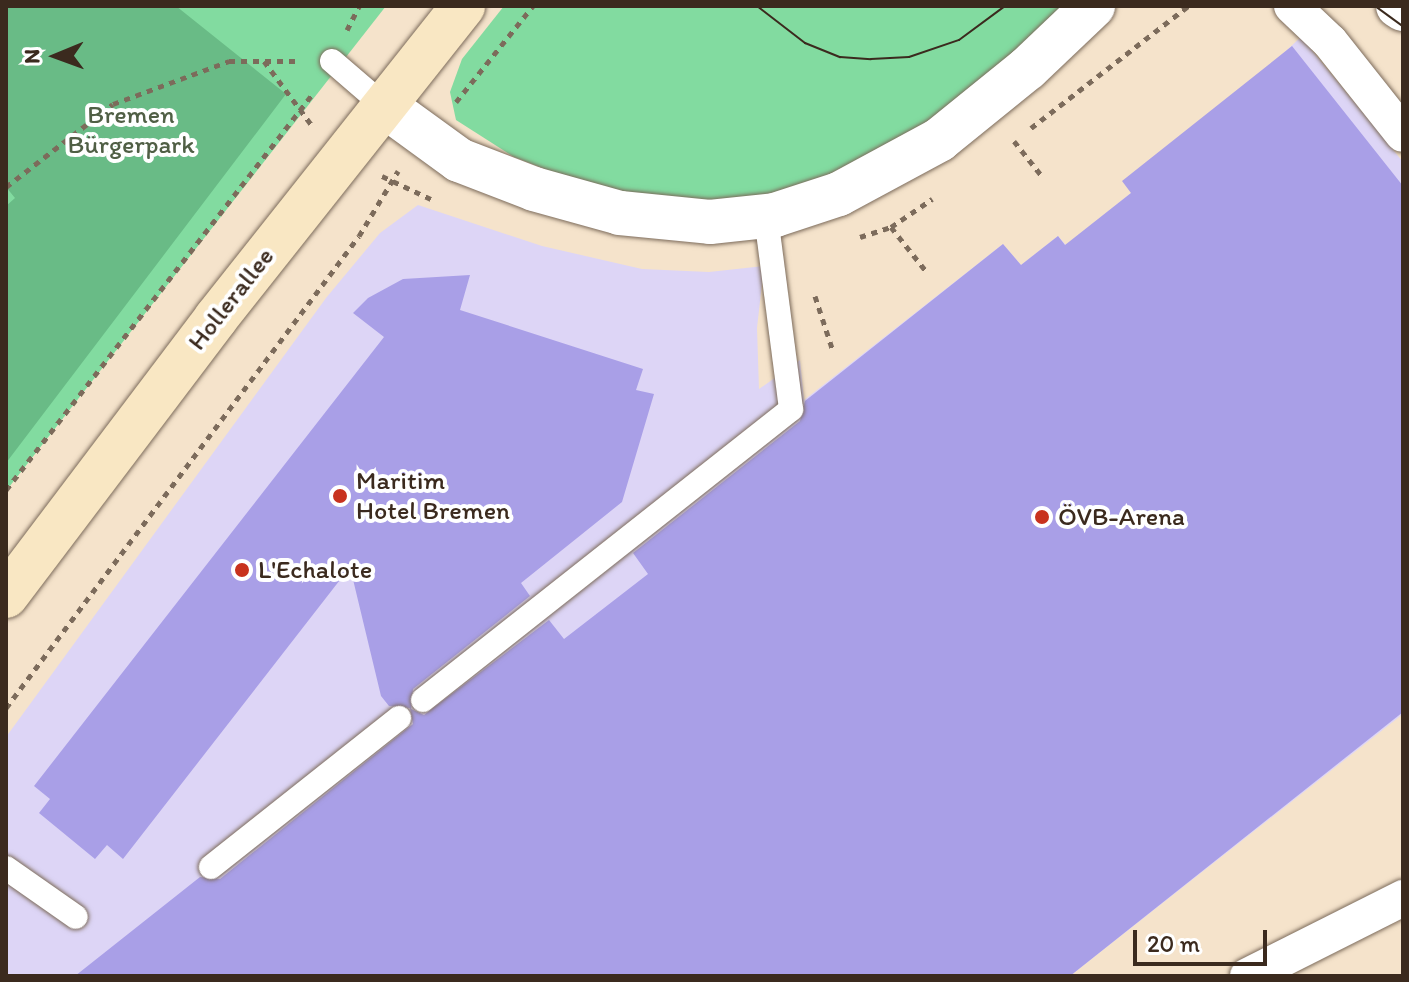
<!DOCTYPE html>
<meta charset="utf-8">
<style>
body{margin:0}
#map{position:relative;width:1409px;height:982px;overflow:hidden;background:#f5e3cb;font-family:Itim,sans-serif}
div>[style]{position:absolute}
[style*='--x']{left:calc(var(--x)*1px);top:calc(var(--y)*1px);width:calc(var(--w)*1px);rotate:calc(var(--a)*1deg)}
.built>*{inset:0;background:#ddd5f6}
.green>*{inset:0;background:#82dba0}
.forest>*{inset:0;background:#69bb86}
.building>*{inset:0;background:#a99fe7}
.path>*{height:5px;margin-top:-2.5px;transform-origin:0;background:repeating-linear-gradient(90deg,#7c6b5b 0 6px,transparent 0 12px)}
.roads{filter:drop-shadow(0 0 2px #7c6b5b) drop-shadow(0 0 2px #7c6b5b)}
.service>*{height:24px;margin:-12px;padding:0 12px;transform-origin:12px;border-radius:12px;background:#fff}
.pedestrian>*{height:36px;margin:-18px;padding:0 18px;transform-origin:18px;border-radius:18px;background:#fff}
.minor>*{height:44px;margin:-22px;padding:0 22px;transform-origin:22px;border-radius:22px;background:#fff}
.secondary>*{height:44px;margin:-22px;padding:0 22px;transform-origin:22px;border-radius:22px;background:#f9e7c3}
.tram>*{height:2px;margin:-1px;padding:0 1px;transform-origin:1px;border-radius:1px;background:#3b2a1e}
.dots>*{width:22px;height:22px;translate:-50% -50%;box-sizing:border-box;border:4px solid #fff;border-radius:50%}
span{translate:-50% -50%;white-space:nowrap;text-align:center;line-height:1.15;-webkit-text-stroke:8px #fff;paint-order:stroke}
.park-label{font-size:26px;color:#505f45}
.street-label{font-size:26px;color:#3b2a1e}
.poi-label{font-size:26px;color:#3b2a1e}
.left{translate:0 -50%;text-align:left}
.frame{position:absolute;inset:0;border:8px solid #3b2a1e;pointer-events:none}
.north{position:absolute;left:16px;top:16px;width:80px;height:80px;-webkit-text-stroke:6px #fff;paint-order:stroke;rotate:269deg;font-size:22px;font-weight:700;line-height:32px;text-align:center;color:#3b2a1e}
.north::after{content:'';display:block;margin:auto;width:28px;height:36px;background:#3b2a1e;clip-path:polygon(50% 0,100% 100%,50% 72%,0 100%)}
.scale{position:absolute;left:1133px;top:930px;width:134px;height:36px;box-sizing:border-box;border:4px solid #3b2a1e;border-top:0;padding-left:10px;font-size:24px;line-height:28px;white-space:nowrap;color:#3b2a1e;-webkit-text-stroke:6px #fff;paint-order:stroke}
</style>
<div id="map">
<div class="built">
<i style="clip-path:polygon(1301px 37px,1403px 162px,1403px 714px,1070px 976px,6px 976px,6px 737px,326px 298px,380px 233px,418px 205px,542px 246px,642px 269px,709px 272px,764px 266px,757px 328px,759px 389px,800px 360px,804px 400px,1003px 244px,1021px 265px,1058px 236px,1066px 245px,1131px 193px)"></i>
</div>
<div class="green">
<i style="clip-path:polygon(6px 6px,386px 6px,6px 491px)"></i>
<i style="clip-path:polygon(504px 6px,1069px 6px,955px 105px,873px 158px,783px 195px,682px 205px,581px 183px,514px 157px,456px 120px,450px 92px,462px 59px)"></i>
</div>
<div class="forest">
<i style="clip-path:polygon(6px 6px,176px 6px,286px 94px,6px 463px,6px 206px,15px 198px,6px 187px)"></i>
</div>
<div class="building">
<i style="clip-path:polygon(1292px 46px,1403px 186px,1403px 712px,1070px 976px,75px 976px,200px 877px,220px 879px,413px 724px,410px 708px,389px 706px,381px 696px,350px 567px,123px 859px,107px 845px,95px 859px,39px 813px,50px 799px,34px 786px,384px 337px,353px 313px,368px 298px,403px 279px,470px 275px,460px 310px,643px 369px,636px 390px,654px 394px,622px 502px,521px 583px,530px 596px,413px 689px,411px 709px,424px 715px,549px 620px,564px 639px,648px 574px,633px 553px,800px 421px,805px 401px,1003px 244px,1021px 265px,1058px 236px,1065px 245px,1131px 193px,1122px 181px)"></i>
</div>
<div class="path">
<i style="--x:347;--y:30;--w:27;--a:-63"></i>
<i style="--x:264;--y:61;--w:82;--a:53.4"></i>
<i style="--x:456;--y:102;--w:123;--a:-51.3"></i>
<i style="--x:1031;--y:128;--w:199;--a:-37.8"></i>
<i style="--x:1014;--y:141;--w:43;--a:51.5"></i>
<i style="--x:382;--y:176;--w:54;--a:25.1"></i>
<i style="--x:6;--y:187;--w:135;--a:-37.8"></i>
<i style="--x:113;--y:104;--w:124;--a:-20.3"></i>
<i style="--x:229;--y:61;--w:68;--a:0"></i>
<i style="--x:891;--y:227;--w:56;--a:51.5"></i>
<i style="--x:860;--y:237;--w:33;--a:-18"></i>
<i style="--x:891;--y:227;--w:50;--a:-34.3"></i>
<i style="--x:815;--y:296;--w:55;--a:71.9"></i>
<i style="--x:6;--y:490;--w:503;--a:-52.26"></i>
<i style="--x:6;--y:708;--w:589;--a:-53.21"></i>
<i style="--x:359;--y:236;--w:76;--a:-59"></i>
</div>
<div class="roads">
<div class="service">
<i style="--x:332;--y:61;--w:66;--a:40.7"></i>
<i style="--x:423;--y:700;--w:469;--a:-38.3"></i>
<i style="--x:791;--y:409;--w:195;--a:-97.4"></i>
<i style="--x:211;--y:867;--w:240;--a:-38.4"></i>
<i style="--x:6;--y:868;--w:85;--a:35"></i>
</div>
<div class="pedestrian">
<i style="--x:1292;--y:6;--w:52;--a:43.5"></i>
<i style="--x:1330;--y:42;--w:117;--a:51.6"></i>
<i style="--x:1248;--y:976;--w:174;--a:-26.7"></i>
</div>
<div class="minor">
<i style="--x:1398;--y:6;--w:6;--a:31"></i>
<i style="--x:382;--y:104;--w:95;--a:36"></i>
<i style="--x:459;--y:160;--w:80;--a:21.1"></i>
<i style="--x:534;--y:189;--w:89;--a:15.6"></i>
<i style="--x:620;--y:213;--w:90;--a:5.7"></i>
<i style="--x:710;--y:222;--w:65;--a:-6.1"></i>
<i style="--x:775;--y:215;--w:67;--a:-18.2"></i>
<i style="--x:839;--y:194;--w:114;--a:-28.4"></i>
<i style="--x:939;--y:140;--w:114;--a:-39"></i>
<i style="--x:1028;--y:68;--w:90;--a:-43.6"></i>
</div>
<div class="secondary">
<i style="--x:6;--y:596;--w:348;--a:-52.9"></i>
<i style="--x:216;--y:318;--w:398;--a:-51.6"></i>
</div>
</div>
<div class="tram">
<i style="--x:757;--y:6;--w:61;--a:37.6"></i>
<i style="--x:805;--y:43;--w:38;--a:22"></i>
<i style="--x:840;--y:57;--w:31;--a:4"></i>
<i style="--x:871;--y:59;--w:38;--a:-3"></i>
<i style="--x:909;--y:57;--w:53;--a:-18.8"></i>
<i style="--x:959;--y:40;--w:57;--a:-36.5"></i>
<i style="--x:1375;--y:6;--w:34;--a:36"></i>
</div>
<div class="dots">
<i style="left:340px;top:496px;background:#c8321e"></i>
<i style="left:1042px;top:517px;background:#c8321e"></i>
<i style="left:242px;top:570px;background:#c8321e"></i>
</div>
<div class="park-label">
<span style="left:131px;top:130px">Bremen<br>Bürgerpark</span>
</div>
<div class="street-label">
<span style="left:231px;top:299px;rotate:-52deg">Hollerallee</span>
</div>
<div class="poi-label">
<span class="left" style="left:356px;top:496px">Maritim<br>Hotel Bremen</span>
<span class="left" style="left:1058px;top:517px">ÖVB-Arena</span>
<span class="left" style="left:258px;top:570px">L'Echalote</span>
</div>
<div class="frame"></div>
<div class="north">N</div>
<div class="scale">20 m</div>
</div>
